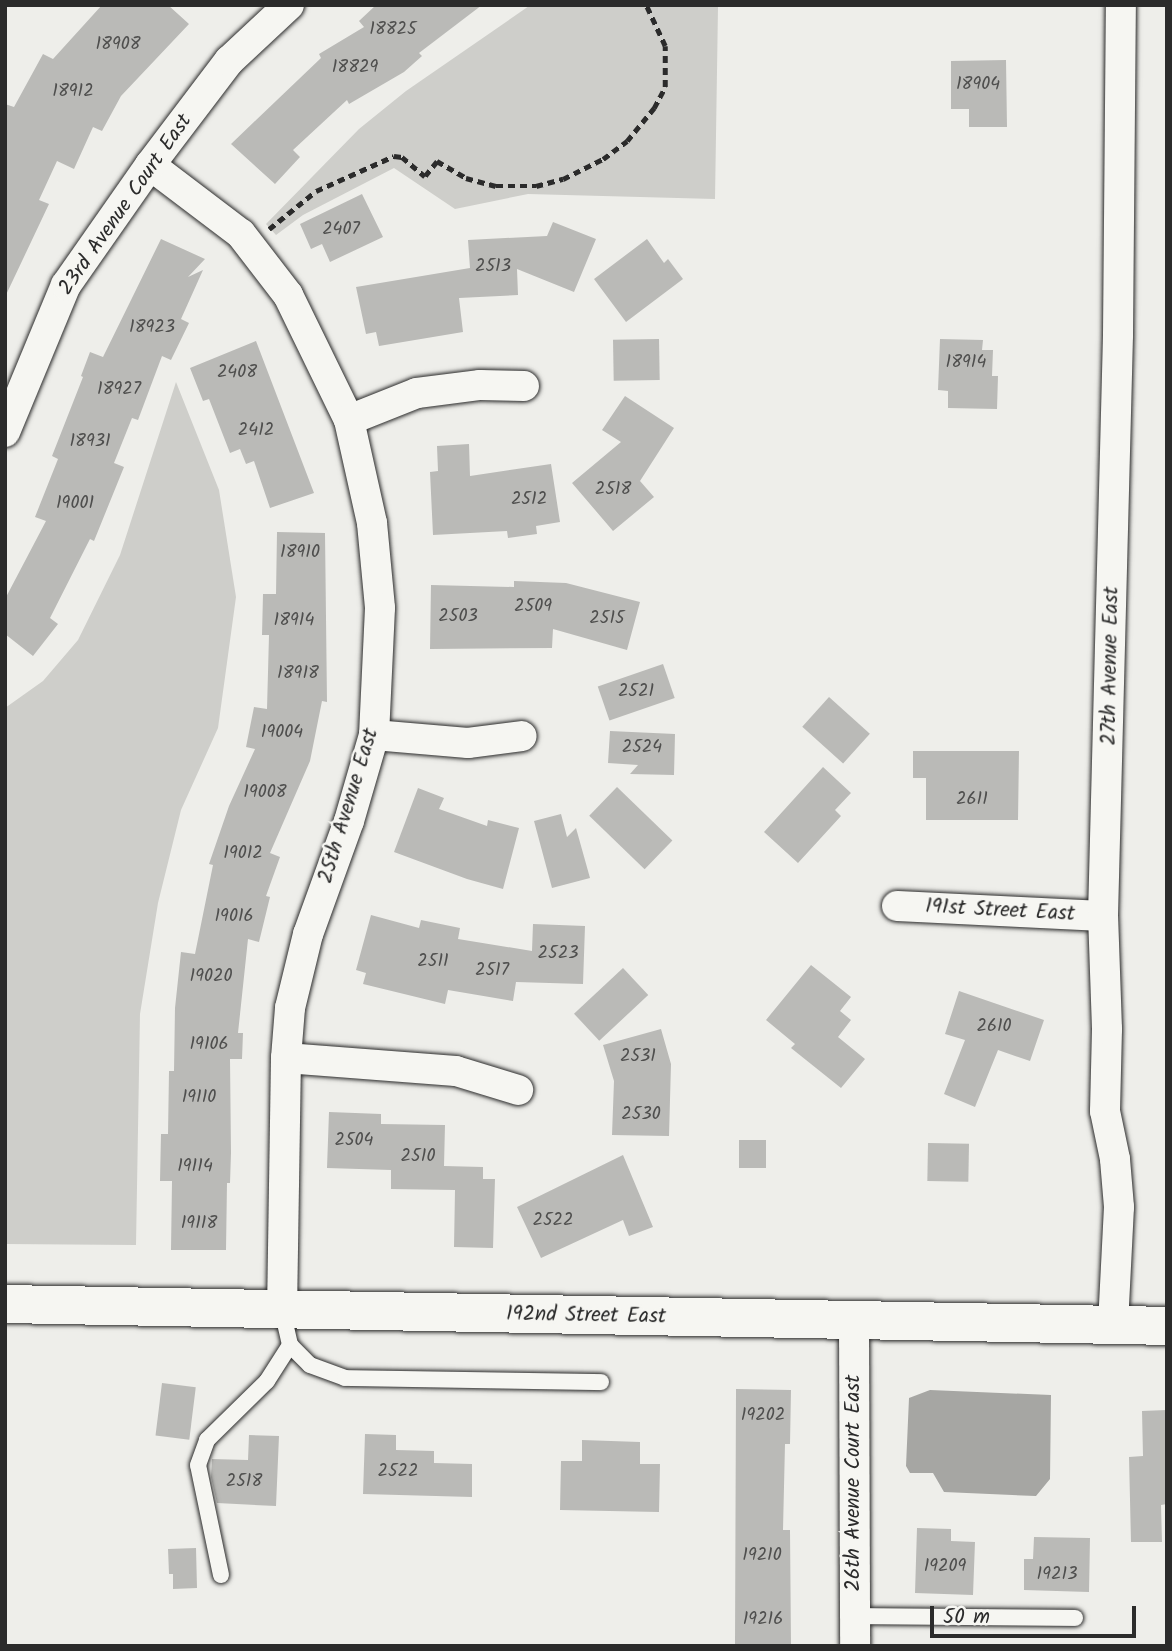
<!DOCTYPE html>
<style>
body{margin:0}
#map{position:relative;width:1172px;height:1651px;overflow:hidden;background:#eeeeea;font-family:Kalam,sans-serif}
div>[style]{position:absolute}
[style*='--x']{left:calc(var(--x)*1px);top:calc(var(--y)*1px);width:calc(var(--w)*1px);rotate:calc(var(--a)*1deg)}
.green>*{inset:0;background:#cececa}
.water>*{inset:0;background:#a6a6a3}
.building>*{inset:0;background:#babab7;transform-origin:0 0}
.path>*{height:4.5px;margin-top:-2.25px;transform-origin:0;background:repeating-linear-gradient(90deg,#2b2b2b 0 7px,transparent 0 12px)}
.roads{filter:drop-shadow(0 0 2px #2b2b2b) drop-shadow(0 0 2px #2b2b2b)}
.lane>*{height:16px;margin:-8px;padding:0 8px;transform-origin:8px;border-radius:8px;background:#f6f6f2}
.street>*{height:30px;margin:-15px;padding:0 15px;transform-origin:15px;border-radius:15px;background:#f6f6f2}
.secondary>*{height:38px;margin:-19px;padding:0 19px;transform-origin:19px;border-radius:19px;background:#f6f6f2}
span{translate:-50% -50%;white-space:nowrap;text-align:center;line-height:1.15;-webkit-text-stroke:5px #f6f6f2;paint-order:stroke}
.number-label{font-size:18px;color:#4f4f4e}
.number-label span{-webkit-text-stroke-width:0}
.street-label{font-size:21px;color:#2b2b2b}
.frame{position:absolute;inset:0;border:7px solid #2b2b2b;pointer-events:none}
.scale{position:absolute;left:930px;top:1606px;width:206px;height:32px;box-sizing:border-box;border:4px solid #2b2b2b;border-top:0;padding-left:9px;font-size:21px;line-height:24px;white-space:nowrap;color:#2b2b2b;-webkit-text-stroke:5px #f6f6f2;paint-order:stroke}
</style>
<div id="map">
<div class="green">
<i style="clip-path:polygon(529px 6px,718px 7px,715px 199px,528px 194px,455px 209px,394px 168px,303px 215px,276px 235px,266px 224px,359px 129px,406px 91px)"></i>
<i style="clip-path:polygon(176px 382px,219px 490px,236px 597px,218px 728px,181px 810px,158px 903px,140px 1014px,136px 1245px,5px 1244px,5px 708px,43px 681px,78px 640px,120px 555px)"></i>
</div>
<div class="water">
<i style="clip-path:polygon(930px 1390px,1051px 1395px,1050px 1479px,1036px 1496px,944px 1492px,933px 1473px,910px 1473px,906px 1466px,909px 1398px)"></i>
</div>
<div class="building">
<i style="clip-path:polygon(102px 5px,168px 5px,189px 24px,121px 96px,102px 131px,93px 127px,74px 169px,57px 161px,39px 200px,49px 204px,5px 297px,5px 104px,14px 107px,43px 54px,53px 59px)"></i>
<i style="clip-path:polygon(376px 5px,482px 5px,419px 53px,422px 56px,404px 72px,349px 104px,347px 100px,293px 150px,300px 157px,275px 184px,231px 144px,321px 58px,319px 54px,364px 27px,359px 21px)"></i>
<i style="clip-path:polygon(1006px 60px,1007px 127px,969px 127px,969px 109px,951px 109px,951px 61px)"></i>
<i style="clip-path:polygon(362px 194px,383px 237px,330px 262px,322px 244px,311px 249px,300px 224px)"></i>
<i style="clip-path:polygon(553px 222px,596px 239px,574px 292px,517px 269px,518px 295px,459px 298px,463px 332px,379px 346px,376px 332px,366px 334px,356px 287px,470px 268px,468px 240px,547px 236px)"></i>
<i style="clip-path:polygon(161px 239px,205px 259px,188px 277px,203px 270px,181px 319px,189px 323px,171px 360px,162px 356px,138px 420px,132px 418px,114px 463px,124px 467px,94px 541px,90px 539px,50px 618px,58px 624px,33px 656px,5px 634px,5px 599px,46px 521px,35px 517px,58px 459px,52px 456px,83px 377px,81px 376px,90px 352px,103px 357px)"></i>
<i style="clip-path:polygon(647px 239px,664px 263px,668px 259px,683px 279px,626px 322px,594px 279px)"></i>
<i style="left:659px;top:339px;width:41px;height:46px;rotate:89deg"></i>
<i style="clip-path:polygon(940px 339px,983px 340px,982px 350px,993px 350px,992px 376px,998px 376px,997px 409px,948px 408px,948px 391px,938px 390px)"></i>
<i style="clip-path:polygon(256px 341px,314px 493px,270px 508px,254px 461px,246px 464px,240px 449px,230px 453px,209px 399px,203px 401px,190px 368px)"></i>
<i style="clip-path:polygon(625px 396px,674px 428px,640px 481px,654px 497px,613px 531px,572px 483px,621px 442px,602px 430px)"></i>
<i style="clip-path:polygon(469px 444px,470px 476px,551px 464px,560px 522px,536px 526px,537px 534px,508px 538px,507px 531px,433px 535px,430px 472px,438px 471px,437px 446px)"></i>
<i style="clip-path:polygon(277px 532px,325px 533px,327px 702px,322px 701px,310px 761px,270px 853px,280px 857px,266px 896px,270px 897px,259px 942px,248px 939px,238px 1033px,243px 1033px,242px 1059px,230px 1059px,231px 1153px,230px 1183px,227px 1183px,226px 1250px,171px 1250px,172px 1181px,160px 1181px,161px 1134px,168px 1134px,169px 1071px,174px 1071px,175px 1008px,181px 952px,195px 954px,213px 865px,209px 864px,229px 806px,255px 749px,246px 747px,254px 707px,267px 709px,269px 635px,262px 635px,263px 594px,276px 594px)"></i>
<i style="clip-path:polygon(514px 581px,566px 583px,640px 602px,627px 650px,553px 629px,552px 648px,430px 649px,431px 585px,514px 587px)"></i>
<i style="left:663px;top:664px;width:36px;height:69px;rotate:71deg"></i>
<i style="left:829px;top:697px;width:55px;height:40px;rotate:42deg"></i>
<i style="clip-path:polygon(610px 731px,675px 734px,674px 775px,630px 774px,638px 765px,608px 763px)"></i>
<i style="clip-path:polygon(913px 751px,1019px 751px,1018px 820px,926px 820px,926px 778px,913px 778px)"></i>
<i style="clip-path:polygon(823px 767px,851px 793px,835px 810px,841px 816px,798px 863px,764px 832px)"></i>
<i style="left:617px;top:787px;width:77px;height:40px;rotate:44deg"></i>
<i style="clip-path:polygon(418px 788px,444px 798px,439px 809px,487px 826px,488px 820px,519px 828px,503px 889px,467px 879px,394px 852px)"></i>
<i style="clip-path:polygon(561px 814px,567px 837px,576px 828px,590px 878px,552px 888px,534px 821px)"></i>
<i style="clip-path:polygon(371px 915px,419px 928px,421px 920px,460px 928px,458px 939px,532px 951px,533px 924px,585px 926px,583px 984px,516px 982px,513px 1001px,448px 990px,445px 1004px,363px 984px,366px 973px,356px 970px)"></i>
<i style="clip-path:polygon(811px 965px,851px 997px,840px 1011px,851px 1020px,838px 1037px,865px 1059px,841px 1088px,791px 1048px,795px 1044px,766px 1020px)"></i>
<i style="left:623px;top:968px;width:37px;height:67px;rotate:47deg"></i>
<i style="clip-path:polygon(959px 991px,1044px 1020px,1030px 1061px,998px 1050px,975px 1107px,944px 1094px,965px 1040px,945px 1034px)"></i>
<i style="clip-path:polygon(661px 1029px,671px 1064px,669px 1136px,612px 1135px,614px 1081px,603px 1045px)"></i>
<i style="clip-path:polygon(329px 1112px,381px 1114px,381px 1124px,445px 1125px,444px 1166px,483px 1167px,483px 1179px,495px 1179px,493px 1248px,454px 1247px,455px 1190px,391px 1189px,391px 1170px,327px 1168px)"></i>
<i style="left:739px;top:1140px;width:27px;height:28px"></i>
<i style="left:928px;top:1143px;width:41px;height:38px;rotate:1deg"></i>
<i style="clip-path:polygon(623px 1155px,653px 1227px,629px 1236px,623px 1220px,541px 1258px,517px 1207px)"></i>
<i style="left:162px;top:1383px;width:34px;height:53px;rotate:7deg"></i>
<i style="clip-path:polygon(736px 1389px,791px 1390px,790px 1444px,785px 1444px,783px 1530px,790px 1530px,791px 1646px,735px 1646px)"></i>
<i style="clip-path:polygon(1167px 1410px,1167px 1504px,1161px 1505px,1162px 1542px,1131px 1542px,1129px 1457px,1143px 1456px,1142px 1411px)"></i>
<i style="clip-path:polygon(365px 1434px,396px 1435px,396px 1450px,434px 1451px,434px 1463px,472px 1464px,472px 1497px,363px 1494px)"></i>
<i style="clip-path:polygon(249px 1435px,279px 1436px,276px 1506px,217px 1503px,211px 1477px,212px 1459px,248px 1460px)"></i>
<i style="clip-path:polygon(582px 1440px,640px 1442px,640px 1464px,660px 1464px,659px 1512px,560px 1510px,561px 1461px,582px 1461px)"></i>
<i style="clip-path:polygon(917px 1528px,951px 1529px,951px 1541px,975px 1542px,973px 1595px,915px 1593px)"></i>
<i style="clip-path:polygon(1034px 1537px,1090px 1538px,1089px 1592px,1024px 1590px,1024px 1559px,1033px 1559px)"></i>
<i style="clip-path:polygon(196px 1548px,197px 1588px,173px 1589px,173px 1574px,169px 1574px,168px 1549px)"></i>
</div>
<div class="path">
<i style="--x:269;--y:229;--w:60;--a:-39"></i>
<i style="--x:316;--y:191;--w:85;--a:-24.2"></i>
<i style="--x:394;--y:156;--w:8;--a:7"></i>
<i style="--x:402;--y:157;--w:30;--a:40"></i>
<i style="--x:425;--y:176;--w:19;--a:-51"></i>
<i style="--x:437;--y:161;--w:34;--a:30"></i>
<i style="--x:466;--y:178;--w:31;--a:15"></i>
<i style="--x:496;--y:186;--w:40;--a:0"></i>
<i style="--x:536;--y:186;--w:28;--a:-15"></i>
<i style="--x:563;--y:179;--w:45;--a:-26.6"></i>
<i style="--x:603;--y:159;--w:30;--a:-37"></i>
<i style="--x:627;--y:141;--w:43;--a:-50.7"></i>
<i style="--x:654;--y:108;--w:24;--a:-62"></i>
<i style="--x:665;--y:87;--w:41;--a:-90"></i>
<i style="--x:665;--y:46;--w:45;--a:-114.9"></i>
</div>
<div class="roads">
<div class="lane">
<i style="--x:282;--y:1310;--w:36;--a:77"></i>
<i style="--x:290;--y:1345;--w:28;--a:45"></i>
<i style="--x:310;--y:1365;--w:37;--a:20"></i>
<i style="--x:345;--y:1378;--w:256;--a:0.9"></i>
<i style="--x:221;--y:1575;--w:112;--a:-101.8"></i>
<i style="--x:198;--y:1465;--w:27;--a:-70"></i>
<i style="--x:207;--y:1440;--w:84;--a:-44.5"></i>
<i style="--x:267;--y:1381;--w:43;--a:-57.4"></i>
<i style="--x:855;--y:1616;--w:220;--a:0.5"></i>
</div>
<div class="street">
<i style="--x:150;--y:165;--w:114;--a:37.2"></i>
<i style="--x:241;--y:234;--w:77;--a:52.4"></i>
<i style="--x:288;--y:295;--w:139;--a:64"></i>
<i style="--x:349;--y:420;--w:106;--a:77.4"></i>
<i style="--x:372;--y:523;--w:85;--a:84.6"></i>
<i style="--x:380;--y:608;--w:127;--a:92.7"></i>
<i style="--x:374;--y:735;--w:90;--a:106.2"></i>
<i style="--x:349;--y:821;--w:120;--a:109.9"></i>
<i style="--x:308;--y:934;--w:76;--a:103.7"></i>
<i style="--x:290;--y:1008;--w:50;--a:94.6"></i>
<i style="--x:286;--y:1058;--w:252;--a:90.9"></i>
<i style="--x:349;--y:420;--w:73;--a:-21.7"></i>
<i style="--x:417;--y:393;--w:64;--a:-7.2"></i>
<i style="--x:480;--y:385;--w:44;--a:1.3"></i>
<i style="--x:5;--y:432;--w:159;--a:-67.5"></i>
<i style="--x:66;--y:285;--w:146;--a:-55"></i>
<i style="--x:150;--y:165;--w:131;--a:-52.8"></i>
<i style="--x:229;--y:61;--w:82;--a:-43"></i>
<i style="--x:374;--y:735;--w:94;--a:4.9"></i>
<i style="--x:468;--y:743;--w:54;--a:-7.4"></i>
<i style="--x:897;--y:906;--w:206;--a:2.8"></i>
<i style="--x:286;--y:1058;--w:170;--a:4.4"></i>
<i style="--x:456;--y:1071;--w:65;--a:17"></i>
<i style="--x:854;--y:1320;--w:326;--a:89.8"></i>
<i style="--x:1113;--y:1325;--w:118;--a:-87.1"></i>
<i style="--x:1119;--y:1207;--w:48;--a:-94.8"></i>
<i style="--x:1115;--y:1159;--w:49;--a:-101.8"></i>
<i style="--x:1105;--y:1111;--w:82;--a:-88.6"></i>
<i style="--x:1107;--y:1029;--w:113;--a:-92"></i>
<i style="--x:1103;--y:916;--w:581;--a:-88.52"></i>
<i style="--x:1118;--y:335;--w:330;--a:-89.5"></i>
</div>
<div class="secondary">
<i style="--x:5;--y:1304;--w:1162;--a:1.08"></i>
</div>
</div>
<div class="number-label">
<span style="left:393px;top:30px">18825</span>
<span style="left:118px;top:45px">18908</span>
<span style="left:355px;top:68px">18829</span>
<span style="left:978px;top:85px">18904</span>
<span style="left:73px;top:92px">18912</span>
<span style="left:341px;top:230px">2407</span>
<span style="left:493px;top:267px">2513</span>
<span style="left:152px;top:328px">18923</span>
<span style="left:966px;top:363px">18914</span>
<span style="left:237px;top:373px">2408</span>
<span style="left:119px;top:390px">18927</span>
<span style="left:256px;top:431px">2412</span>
<span style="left:90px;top:442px">18931</span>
<span style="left:613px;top:490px">2518</span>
<span style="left:529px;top:500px">2512</span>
<span style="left:75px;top:504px">19001</span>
<span style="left:300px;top:553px">18910</span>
<span style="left:533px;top:607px">2509</span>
<span style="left:458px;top:617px">2503</span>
<span style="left:607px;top:619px">2515</span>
<span style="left:294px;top:621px">18914</span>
<span style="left:298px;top:674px">18918</span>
<span style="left:636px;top:692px">2521</span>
<span style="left:282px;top:733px">19004</span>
<span style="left:642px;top:748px">2524</span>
<span style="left:265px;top:793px">19008</span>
<span style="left:972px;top:800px">2611</span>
<span style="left:243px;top:854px">19012</span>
<span style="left:234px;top:917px">19016</span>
<span style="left:558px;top:954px">2523</span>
<span style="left:433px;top:962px">2511</span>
<span style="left:492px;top:971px">2517</span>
<span style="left:211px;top:977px">19020</span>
<span style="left:994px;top:1027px">2610</span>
<span style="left:209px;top:1045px">19106</span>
<span style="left:638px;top:1057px">2531</span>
<span style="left:199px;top:1098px">19110</span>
<span style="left:641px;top:1115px">2530</span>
<span style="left:354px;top:1141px">2504</span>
<span style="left:418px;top:1157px">2510</span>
<span style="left:195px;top:1167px">19114</span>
<span style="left:553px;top:1221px">2522</span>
<span style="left:199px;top:1224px">19118</span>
<span style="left:763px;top:1416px">19202</span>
<span style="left:398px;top:1472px">2522</span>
<span style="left:244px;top:1482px">2518</span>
<span style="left:762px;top:1556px">19210</span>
<span style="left:945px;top:1567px">19209</span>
<span style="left:1057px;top:1575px">19213</span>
<span style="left:763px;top:1620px">19216</span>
</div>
<div class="street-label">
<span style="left:126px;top:205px;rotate:-55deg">23rd Avenue Court East</span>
<span style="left:1111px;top:666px;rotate:-89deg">27th Avenue East</span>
<span style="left:349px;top:806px;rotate:-73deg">25th Avenue East</span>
<span style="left:1000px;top:911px;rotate:3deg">191st Street East</span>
<span style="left:586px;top:1316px;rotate:1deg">192nd Street East</span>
<span style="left:854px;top:1483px;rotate:-90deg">26th Avenue Court East</span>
</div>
<div class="frame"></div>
<div class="scale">50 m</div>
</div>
